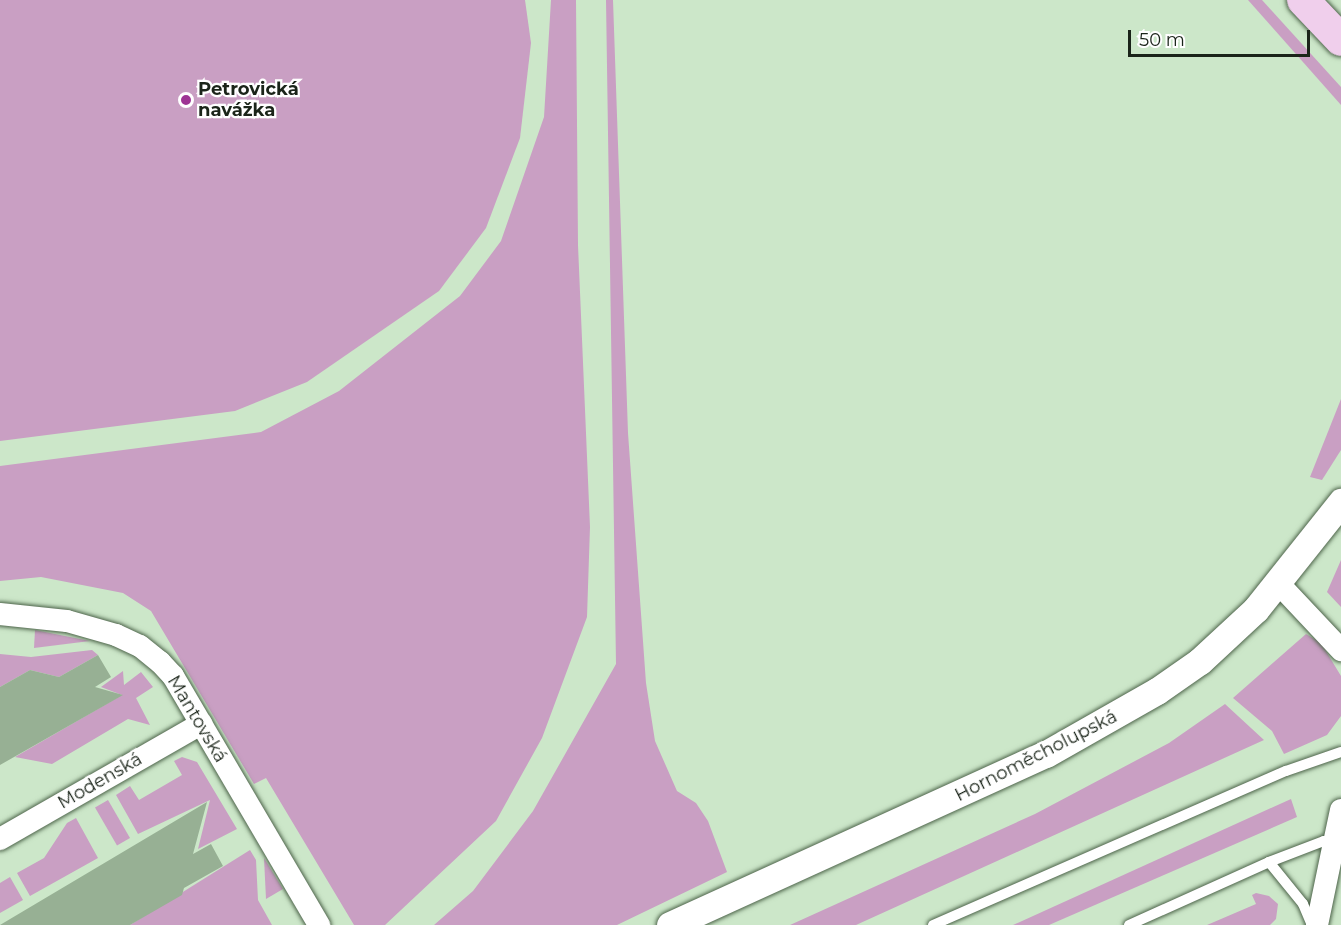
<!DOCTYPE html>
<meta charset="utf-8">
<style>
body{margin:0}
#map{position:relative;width:1341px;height:925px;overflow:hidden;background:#cce7c9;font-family:Montserrat,sans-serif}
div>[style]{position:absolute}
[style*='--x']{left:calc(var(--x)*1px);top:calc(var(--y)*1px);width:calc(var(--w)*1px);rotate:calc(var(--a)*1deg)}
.green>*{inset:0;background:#c99fc3;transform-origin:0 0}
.building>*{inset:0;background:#97b094}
.roads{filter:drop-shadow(0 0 2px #4d644a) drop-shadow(0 0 2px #4d644a)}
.service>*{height:10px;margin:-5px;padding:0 5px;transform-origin:5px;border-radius:5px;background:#fff}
.minor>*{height:22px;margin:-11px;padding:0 11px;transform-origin:11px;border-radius:11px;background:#fff}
.tertiary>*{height:27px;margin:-13.5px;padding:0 13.5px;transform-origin:13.5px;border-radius:13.5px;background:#fff}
.secondary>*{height:32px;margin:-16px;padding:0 16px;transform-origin:16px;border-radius:16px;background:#f0cfec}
.dots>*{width:16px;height:16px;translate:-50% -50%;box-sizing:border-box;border:3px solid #fff;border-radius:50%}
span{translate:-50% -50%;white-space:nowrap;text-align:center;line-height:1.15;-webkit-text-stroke:4.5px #fff;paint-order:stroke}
.poi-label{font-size:18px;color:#1a2419;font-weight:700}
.left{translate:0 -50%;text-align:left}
.street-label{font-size:18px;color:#1a2419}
.scale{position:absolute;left:1128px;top:30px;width:182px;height:27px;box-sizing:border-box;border:3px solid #1a2419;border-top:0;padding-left:8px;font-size:18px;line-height:21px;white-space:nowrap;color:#1a2419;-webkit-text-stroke:4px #fff;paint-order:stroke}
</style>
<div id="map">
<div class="green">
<i style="clip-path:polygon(0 0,525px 0,531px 43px,520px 138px,486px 228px,439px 291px,307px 382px,235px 411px,0 441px)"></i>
<i style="clip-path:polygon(551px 0,576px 0,578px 245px,590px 527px,587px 617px,542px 738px,496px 821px,385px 925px,354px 925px,266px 778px,254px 784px,151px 611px,123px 593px,41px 577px,0 581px,0 466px,261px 432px,339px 391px,460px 296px,501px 241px,544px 117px)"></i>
<i style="clip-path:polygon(606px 0,613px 0,628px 433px,646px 683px,655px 741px,677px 791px,696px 803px,708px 821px,727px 872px,617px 925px,434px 925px,473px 891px,533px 811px,616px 664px)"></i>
<i style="clip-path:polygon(1248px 0,1262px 0,1341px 87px,1341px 105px)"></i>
<i style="clip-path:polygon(1341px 399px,1341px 450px,1322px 480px,1310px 477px)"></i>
<i style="clip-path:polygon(1341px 560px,1341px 607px,1327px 592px)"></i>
<i style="clip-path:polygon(35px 630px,90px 641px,34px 648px)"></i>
<i style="clip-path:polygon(1306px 634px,1321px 643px,1341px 676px,1341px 716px,1327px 735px,1284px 754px,1272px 731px,1233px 698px)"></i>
<i style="clip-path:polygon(92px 650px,98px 655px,59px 677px,30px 670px,0 687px,0 654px,31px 657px)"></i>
<i style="clip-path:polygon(123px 671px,124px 685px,141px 672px,153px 687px,136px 698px,150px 725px,128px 719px,52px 764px,15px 757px,122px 695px,101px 687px)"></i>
<i style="clip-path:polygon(1225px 704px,1264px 740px,856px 925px,790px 925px,1035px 814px,1169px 743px)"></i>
<i style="clip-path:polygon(182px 757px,197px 762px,237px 829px,198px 849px,210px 800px,138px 834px,116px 795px,130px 786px,139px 800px,182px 775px,174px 761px)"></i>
<i style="clip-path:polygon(1291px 799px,1297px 817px,1049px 925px,1013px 925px)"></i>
<i style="left:108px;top:800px;width:44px;height:15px;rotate:60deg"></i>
<i style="clip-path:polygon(76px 818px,98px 858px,30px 896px,17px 873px,44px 858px,67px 823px)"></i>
<i style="clip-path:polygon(250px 850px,256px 860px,258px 900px,272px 925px,130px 925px)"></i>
<i style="clip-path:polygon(264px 858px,283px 889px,266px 899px)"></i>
<i style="clip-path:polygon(10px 877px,23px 900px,0 913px,0 883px)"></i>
<i style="clip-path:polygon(1256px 893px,1269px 896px,1278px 904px,1276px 919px,1270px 925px,1207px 925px,1256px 904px,1252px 895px)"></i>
</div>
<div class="building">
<i style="clip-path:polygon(98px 655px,111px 677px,95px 687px,123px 695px,0 765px,0 687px,30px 670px,59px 677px)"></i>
<i style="clip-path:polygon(207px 802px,193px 854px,211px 844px,223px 866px,184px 888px,182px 895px,130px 925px,0 925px)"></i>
</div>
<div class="roads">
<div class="service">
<i style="--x:1269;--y:862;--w:54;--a:51"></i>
<i style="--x:1303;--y:904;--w:23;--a:67"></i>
<i style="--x:933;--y:925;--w:385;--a:-23.6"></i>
<i style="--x:1286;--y:771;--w:58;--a:-19.1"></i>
<i style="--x:1129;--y:925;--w:154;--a:-24.2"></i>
<i style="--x:1269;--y:862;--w:59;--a:-20.9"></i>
<i style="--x:1324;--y:841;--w:10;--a:11"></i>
</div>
<div class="minor">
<i style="--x:1279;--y:584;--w:91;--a:46.8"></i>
<i style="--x:0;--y:614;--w:67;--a:6"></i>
<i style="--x:67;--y:621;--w:51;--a:15.9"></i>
<i style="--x:116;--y:635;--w:26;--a:25"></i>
<i style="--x:140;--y:646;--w:26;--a:39"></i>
<i style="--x:160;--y:662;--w:19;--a:47"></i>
<i style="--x:173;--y:676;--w:289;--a:59.6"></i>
<i style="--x:1341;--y:810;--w:34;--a:102"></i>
<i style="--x:1334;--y:843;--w:11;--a:52"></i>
<i style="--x:0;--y:839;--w:232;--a:-29.8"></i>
<i style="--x:1317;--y:925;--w:84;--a:-78.3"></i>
</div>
<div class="tertiary">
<i style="--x:670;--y:925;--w:413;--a:-24.5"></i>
<i style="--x:1046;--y:754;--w:128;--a:-29.6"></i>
<i style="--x:1157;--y:691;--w:52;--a:-34.9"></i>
<i style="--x:1200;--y:661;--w:76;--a:-42.9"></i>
<i style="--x:1256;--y:609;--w:137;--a:-51.5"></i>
</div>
<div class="secondary">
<i style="--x:1303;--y:0;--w:55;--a:46.5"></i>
</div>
</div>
<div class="dots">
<i style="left:186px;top:100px;background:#9e3394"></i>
</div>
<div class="poi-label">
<span class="left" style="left:198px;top:100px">Petrovická<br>navážka</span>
</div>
<div class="street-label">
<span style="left:197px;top:719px;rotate:59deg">Mantovská</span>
<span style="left:1036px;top:756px;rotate:-27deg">Hornoměcholupská</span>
<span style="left:100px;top:781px;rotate:-30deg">Modenská</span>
</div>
<div class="scale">50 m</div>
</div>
